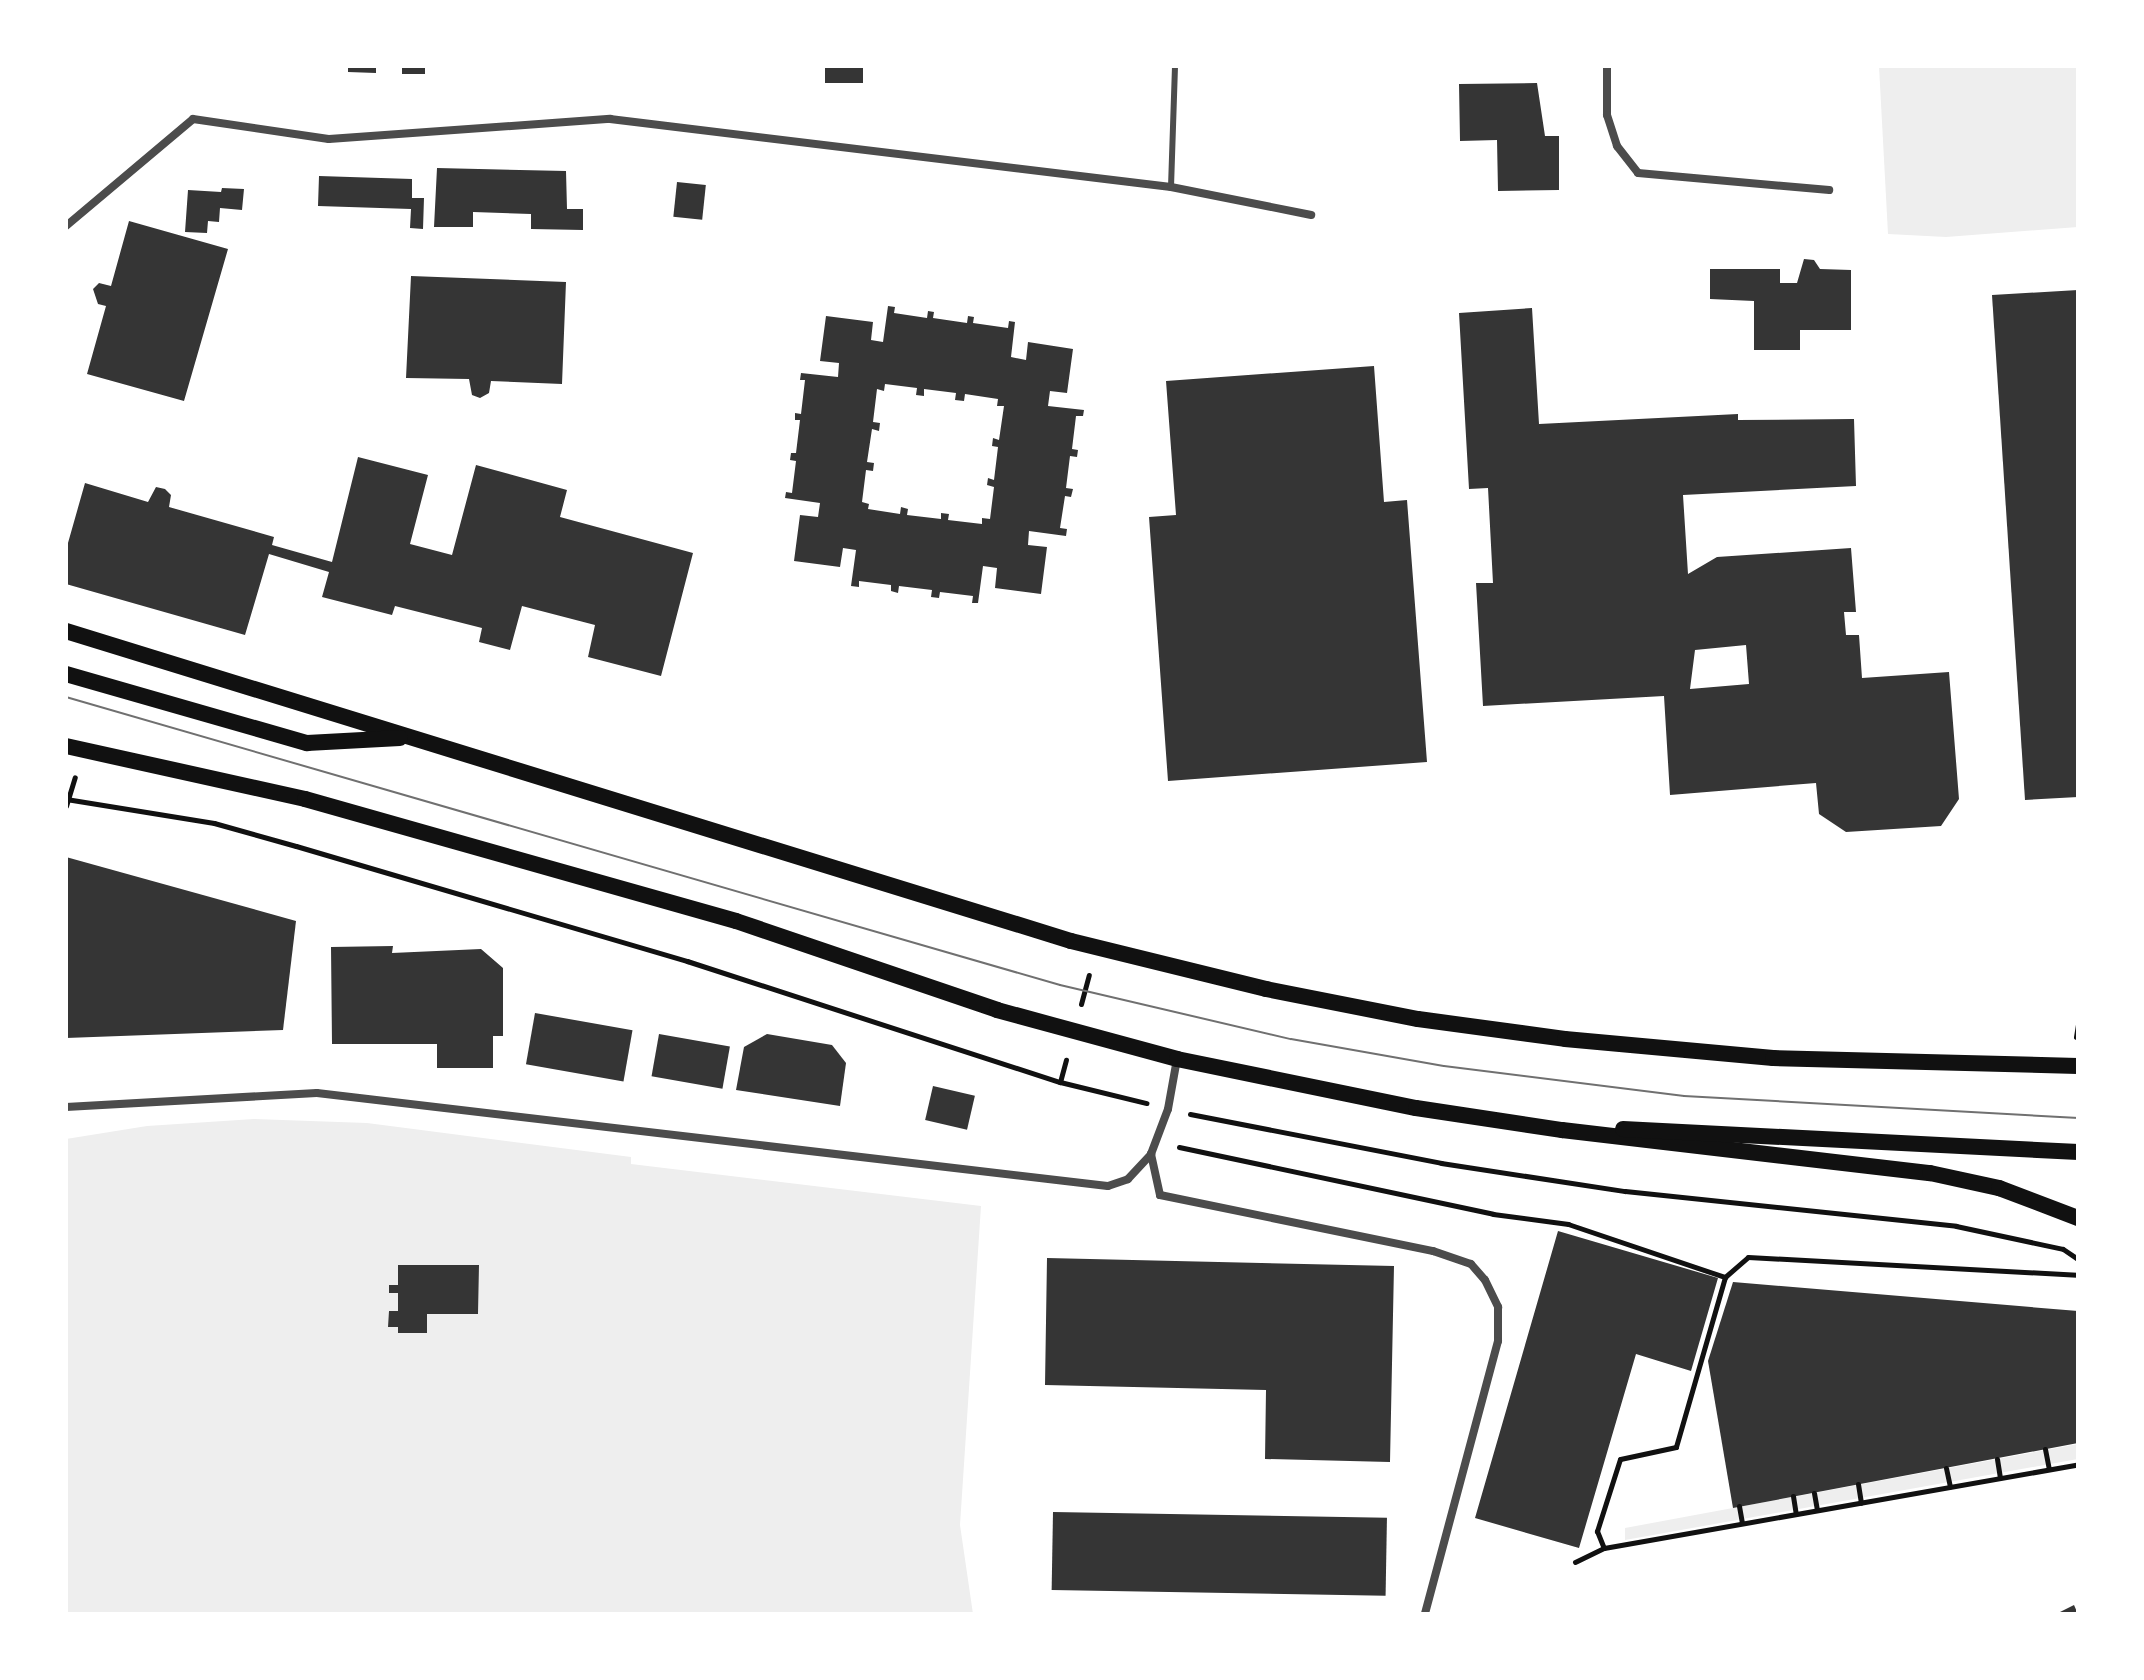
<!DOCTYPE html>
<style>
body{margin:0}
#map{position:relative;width:2144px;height:1680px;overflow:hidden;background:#fff;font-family:"Sofia Sans Condensed",sans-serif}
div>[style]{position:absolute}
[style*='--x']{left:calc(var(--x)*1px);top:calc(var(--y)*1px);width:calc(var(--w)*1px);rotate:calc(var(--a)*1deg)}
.green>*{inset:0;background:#eee}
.building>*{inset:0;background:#353535;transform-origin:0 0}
.path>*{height:5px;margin:-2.5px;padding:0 2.5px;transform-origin:2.5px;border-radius:2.5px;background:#111}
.service>*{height:6px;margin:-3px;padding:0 3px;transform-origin:3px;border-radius:3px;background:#4c4c4c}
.minor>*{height:8px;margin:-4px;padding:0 4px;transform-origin:4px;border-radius:4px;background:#4c4c4c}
.secondary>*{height:16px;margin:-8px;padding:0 8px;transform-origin:8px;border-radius:8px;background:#111}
.tram>*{height:2px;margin:-1px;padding:0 1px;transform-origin:1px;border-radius:1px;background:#707070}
span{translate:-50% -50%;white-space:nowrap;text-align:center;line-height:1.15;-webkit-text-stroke:7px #fff;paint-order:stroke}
.frame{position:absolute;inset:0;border:68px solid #fff;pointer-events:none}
</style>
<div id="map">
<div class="green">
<i style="clip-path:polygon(1879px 66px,2078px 66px,2078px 227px,1946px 237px,1888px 234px)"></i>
<i style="clip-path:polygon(254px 1119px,367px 1123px,631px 1157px,631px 1164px,981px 1206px,960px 1525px,973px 1614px,66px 1614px,66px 1139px,147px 1126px)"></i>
<i style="clip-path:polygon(2078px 1444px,2078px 1459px,1625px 1540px,1625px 1528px)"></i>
</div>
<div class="building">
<i style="clip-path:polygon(348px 66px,376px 66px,376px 73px,348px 72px)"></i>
<i style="left:402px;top:66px;width:23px;height:8px"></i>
<i style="left:825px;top:66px;width:38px;height:17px"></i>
<i style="clip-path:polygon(1537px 83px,1545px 136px,1559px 136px,1559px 190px,1498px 191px,1497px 140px,1460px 141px,1459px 84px)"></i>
<i style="clip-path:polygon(437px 168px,566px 171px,567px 209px,583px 209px,583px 230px,531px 229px,531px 214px,473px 212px,473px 227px,434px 227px)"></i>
<i style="clip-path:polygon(319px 176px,412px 179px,412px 198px,424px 198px,423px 229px,410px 228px,411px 209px,318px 206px)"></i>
<i style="left:677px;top:182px;width:29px;height:35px;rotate:6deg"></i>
<i style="clip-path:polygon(222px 188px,244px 189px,242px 210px,220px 208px,219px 222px,208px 221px,207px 233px,185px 232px,188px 190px,221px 192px)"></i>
<i style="clip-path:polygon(129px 221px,228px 249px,184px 401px,87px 374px,106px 306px,98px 304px,93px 289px,99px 283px,111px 286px)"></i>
<i style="clip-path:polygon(1804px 259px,1814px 260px,1820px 269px,1851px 270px,1851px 330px,1800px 330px,1800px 350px,1754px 350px,1754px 301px,1710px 299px,1710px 269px,1780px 269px,1780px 283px,1797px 283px)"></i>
<i style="clip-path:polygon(411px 276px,566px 282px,562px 384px,491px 381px,489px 393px,480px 398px,472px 395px,469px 379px,406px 378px)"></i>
<i style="clip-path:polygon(2078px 290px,2078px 797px,2025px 800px,1992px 295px)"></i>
<i style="clip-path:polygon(evenodd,888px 306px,895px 307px,894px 313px,927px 318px,928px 311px,934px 312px,933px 318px,967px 323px,968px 316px,974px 317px,973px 323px,1008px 328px,1009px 321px,1015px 322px,1011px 357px,1026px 360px,1028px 342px,1073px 349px,1067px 393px,1050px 391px,1048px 406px,1084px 410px,1083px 416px,1076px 416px,1072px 449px,1078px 450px,1077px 457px,1070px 456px,1066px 488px,1073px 489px,1071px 497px,1065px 496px,1060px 528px,1067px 529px,1066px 536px,1029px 531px,1028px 545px,1047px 547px,1041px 594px,995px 588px,997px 568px,983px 566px,978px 603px,972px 603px,973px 596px,940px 592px,939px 598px,931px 597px,932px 590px,899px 586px,898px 593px,891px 591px,891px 585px,859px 581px,859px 587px,851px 586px,856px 550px,843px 548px,840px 567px,794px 561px,800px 515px,818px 517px,820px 503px,785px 498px,786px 492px,792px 493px,796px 461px,790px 460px,791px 453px,796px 453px,800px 420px,795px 420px,795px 413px,801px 414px,805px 380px,800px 380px,801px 373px,838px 377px,839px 363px,820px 361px,826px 316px,873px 322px,871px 340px,883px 342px,888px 306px,885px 384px,917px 388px,916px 395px,924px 396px,924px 389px,956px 393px,955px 400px,964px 401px,965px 394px,998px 399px,997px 406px,1004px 406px,999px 440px,993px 438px,992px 446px,998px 447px,994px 480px,988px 478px,987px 485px,994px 487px,990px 519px,982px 518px,982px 524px,948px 520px,949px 514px,941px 513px,941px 519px,907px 515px,908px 509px,901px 507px,900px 514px,868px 509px,869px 504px,862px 502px,866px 470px,873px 471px,874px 463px,867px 462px,872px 429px,879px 431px,880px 423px,873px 422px,877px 389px,884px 391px,885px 384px)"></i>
<i style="clip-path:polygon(evenodd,1532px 308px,1539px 424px,1738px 414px,1738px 420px,1854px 419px,1856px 486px,1683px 495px,1688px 574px,1717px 557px,1851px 548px,1856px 612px,1844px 612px,1846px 635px,1859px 635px,1862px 678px,1949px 672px,1959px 799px,1941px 826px,1846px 832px,1819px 814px,1816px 783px,1670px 795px,1664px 696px,1483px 706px,1476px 583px,1493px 583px,1488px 488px,1469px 489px,1459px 313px,1532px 308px,1746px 645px,1749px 684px,1690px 689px,1695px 650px,1746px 645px)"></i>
<i style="clip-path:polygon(1374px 366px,1384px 502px,1407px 500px,1427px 762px,1168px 781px,1149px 517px,1176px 515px,1166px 381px)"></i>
<i style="clip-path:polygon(358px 457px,428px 475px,410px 544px,452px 555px,476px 465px,567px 490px,560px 517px,693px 553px,661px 676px,588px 657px,595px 625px,522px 606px,510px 650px,479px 642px,482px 628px,395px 606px,392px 615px,322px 597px,329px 572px,269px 554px,245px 635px,66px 584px,66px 550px,85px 483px,148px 502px,156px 487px,165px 489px,171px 495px,169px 507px,274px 537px,272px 545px,332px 562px)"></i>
<i style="clip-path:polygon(66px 857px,296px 921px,283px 1030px,66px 1038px)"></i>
<i style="clip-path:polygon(393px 946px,392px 953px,481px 949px,503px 968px,503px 1036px,493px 1036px,493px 1068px,437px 1068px,437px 1044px,332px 1044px,331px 947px)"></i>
<i style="left:535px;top:1013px;width:99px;height:52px;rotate:10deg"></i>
<i style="left:659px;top:1034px;width:72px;height:43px;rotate:10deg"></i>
<i style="clip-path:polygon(767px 1034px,832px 1045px,846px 1063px,840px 1106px,736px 1090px,744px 1047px)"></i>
<i style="left:933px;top:1086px;width:43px;height:35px;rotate:13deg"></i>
<i style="clip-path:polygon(1558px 1231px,1718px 1278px,1691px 1371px,1636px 1354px,1579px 1548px,1475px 1518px)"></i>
<i style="clip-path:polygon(1047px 1258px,1394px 1266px,1390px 1462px,1265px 1459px,1266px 1390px,1045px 1385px)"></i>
<i style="clip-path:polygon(398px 1265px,479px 1265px,478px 1314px,427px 1314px,427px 1333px,398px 1333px,398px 1327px,388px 1327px,389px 1311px,398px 1311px,398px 1293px,389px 1293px,389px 1285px,398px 1285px)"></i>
<i style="clip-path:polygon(1733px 1282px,2078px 1311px,2078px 1443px,1733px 1508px,1708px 1361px)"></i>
<i style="left:1053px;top:1512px;width:334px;height:78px;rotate:1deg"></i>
<i style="clip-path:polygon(2074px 1605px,2078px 1614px,2056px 1614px)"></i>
</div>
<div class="path">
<i style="--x:66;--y:799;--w:150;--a:9.2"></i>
<i style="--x:214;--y:823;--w:85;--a:15.7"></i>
<i style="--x:296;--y:846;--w:408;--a:16.4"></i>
<i style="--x:687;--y:961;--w:392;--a:18"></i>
<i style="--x:1060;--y:1082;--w:89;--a:13.7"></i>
<i style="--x:66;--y:806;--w:30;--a:-73"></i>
<i style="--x:1081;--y:1004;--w:30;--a:-75"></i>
<i style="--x:2076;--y:1037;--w:13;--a:-81"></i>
<i style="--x:1060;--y:1082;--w:23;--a:-75"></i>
<i style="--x:1190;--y:1114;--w:256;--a:11"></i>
<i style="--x:1441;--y:1163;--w:186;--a:8.7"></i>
<i style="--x:1625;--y:1191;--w:333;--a:6"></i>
<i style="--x:1956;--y:1226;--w:109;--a:12.1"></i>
<i style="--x:2063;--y:1249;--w:18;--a:34"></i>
<i style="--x:1179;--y:1147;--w:321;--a:12"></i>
<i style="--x:1493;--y:1214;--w:76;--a:7.6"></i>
<i style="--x:1568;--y:1224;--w:166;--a:18.7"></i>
<i style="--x:1725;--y:1277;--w:177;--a:106.1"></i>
<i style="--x:1676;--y:1447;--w:57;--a:167.9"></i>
<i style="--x:1620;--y:1459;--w:76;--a:107.7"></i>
<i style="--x:1597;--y:1531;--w:18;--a:68"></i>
<i style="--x:1725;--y:1277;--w:30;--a:-41"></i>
<i style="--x:1748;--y:1257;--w:329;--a:3.1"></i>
<i style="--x:2045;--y:1449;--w:20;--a:79"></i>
<i style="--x:1997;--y:1459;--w:19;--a:81"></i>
<i style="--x:1946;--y:1468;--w:19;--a:78"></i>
<i style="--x:1858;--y:1484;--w:19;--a:81"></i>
<i style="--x:1814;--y:1493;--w:17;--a:80"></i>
<i style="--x:1793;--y:1496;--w:18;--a:81"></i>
<i style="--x:1739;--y:1506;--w:17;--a:80"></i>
<i style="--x:1575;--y:1562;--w:32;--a:-26"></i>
<i style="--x:1604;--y:1548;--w:481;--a:-10"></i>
</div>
<div class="service">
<i style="--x:1171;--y:187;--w:121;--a:-88.1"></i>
</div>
<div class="minor">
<i style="--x:1607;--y:66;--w:49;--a:90"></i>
<i style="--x:1607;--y:115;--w:33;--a:72"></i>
<i style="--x:1617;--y:146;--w:34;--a:52"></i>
<i style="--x:1638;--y:173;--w:192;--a:5.1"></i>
<i style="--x:66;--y:226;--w:166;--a:-40.1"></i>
<i style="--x:193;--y:119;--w:137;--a:8.4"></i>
<i style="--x:329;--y:139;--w:282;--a:-4.1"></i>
<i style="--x:610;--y:119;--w:565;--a:6.91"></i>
<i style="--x:1171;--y:187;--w:143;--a:11.3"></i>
<i style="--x:66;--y:1107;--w:251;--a:-3.2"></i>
<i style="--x:317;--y:1093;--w:796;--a:6.71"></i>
<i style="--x:1108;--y:1186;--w:21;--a:-19"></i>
<i style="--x:1128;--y:1179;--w:34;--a:-47"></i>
<i style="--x:1151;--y:1154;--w:48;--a:-69.3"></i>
<i style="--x:1168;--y:1109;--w:51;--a:-79.8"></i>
<i style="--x:1151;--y:1154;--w:42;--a:77.6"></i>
<i style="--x:1160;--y:1195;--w:279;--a:11.6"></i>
<i style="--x:1433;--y:1251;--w:40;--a:18.9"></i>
<i style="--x:1471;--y:1264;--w:21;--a:49"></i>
<i style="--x:1485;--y:1280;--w:30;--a:64"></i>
<i style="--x:1498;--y:1307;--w:34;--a:90"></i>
<i style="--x:1498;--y:1341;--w:283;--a:105"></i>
</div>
<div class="secondary">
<i style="--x:66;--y:631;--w:1052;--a:17.14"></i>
<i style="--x:1071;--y:941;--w:201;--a:13.8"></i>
<i style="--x:1266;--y:989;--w:155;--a:11.2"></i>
<i style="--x:1418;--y:1019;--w:148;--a:7.7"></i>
<i style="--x:1565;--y:1039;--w:209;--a:5.2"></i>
<i style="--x:1773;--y:1058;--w:305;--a:1.5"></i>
<i style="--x:66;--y:674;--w:251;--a:16"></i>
<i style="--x:307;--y:743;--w:93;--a:-3.1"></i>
<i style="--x:66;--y:746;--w:245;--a:12.5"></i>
<i style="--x:305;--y:799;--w:448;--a:15.8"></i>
<i style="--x:736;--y:921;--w:276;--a:18.8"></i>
<i style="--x:997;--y:1010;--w:187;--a:15.2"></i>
<i style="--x:1177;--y:1059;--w:244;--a:11.6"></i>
<i style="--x:1416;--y:1108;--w:148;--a:8.6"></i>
<i style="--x:1562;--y:1130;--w:371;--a:6.7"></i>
<i style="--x:1930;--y:1173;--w:71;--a:12.3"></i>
<i style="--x:1999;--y:1188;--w:85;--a:20.8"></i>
<i style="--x:1623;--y:1129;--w:456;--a:2.9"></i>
</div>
<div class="tram">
<i style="--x:66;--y:697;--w:1035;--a:16.16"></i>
<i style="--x:1060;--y:985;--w:237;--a:13.2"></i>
<i style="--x:1291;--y:1039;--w:155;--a:10"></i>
<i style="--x:1444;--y:1066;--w:242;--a:7.1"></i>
<i style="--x:1684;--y:1096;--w:395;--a:3.2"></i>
</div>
<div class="frame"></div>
</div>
